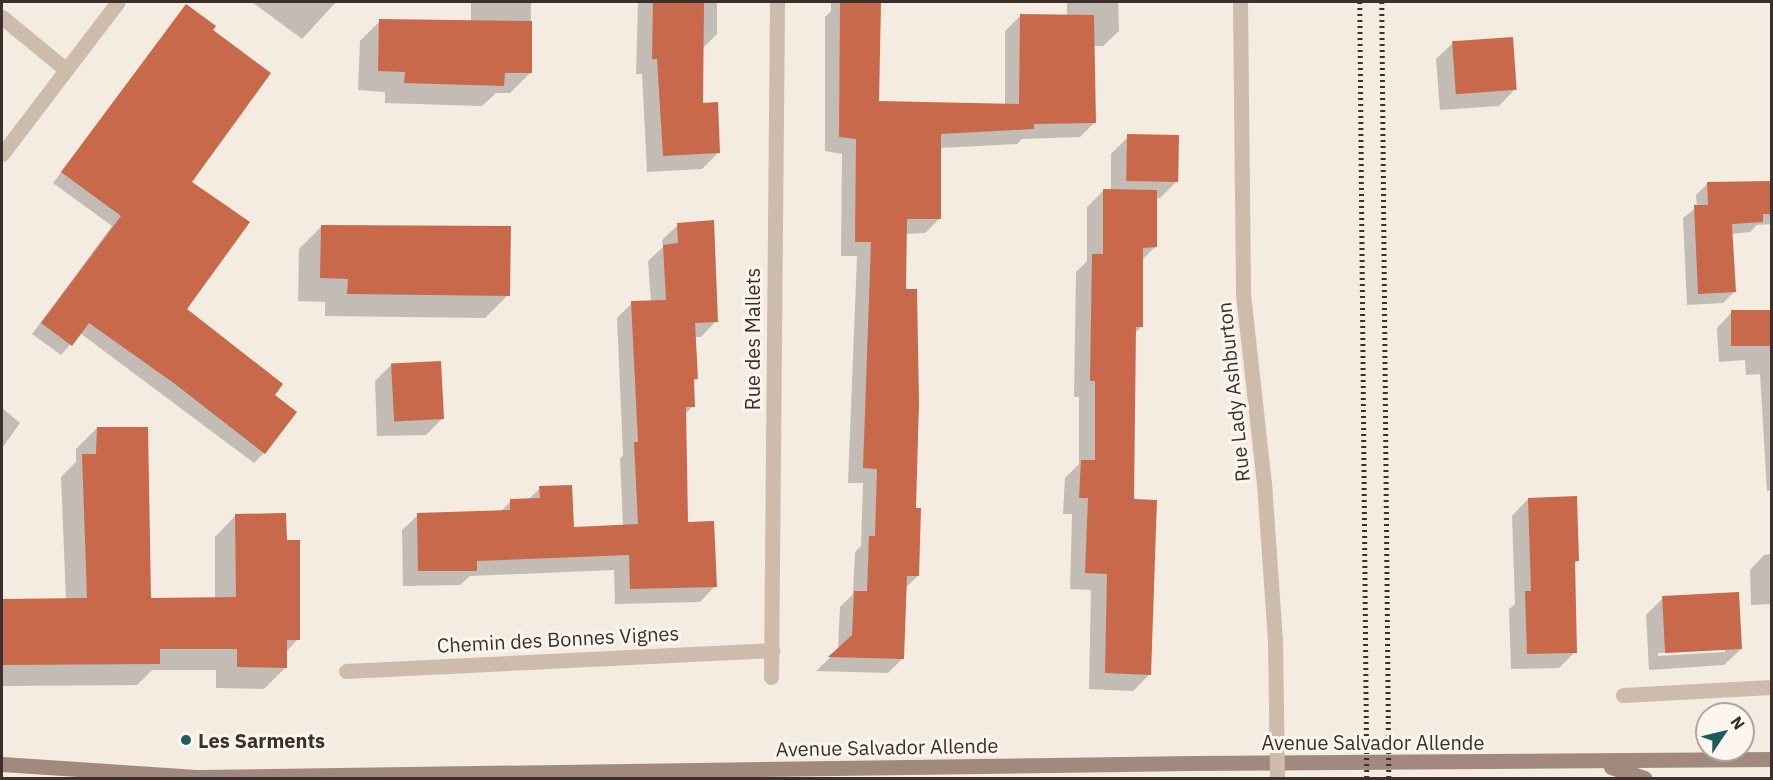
<!DOCTYPE html>
<style>
body{margin:0}
#map{position:relative;width:1773px;height:780px;overflow:hidden;background:#f4ebe1;font-family:"IBM Plex Sans",sans-serif}
div>[style]{position:absolute}
[style*='--x']{left:calc(var(--x)*1px);top:calc(var(--y)*1px);width:calc(var(--w)*1px);rotate:calc(var(--a)*1deg)}
.shadow>*{inset:0;background:#0003}
.building>*{inset:0;background:#c8694b;transform-origin:0 0}
.street>*{height:15px;margin:-7.5px;padding:0 7.5px;transform-origin:7.5px;border-radius:7.5px;background:#cdbbac}
.secondary>*{height:15px;margin:-7.5px;padding:0 7.5px;transform-origin:7.5px;border-radius:7.5px;background:#a18a7d}
.rail>*{height:4.5px;margin-top:-2.25px;transform-origin:0;background:repeating-linear-gradient(90deg,#3b302b 0 1.5px,transparent 0 6px)}
.street-bridge>*{height:15px;margin:-7.5px;padding:0 7.5px;transform-origin:7.5px;border-radius:7.5px;background:#cdbbac}
.dots>*{width:16px;height:16px;translate:-50% -50%;box-sizing:border-box;border:3px solid #fbf5ee;border-radius:50%}
span{translate:-50% -50%;white-space:nowrap;text-align:center;line-height:1.15;-webkit-text-stroke:6px #fbf5ee;paint-order:stroke}
.street-label{font-size:20px;color:#3b302b}
.poi-label{font-size:20px;color:#3b302b;font-weight:700}
.left{translate:0 -50%;text-align:left}
.frame{position:absolute;inset:0;border:3px solid #3b302b;pointer-events:none}
.north{position:absolute;left:1695px;top:702px;width:60px;height:60px;box-sizing:border-box;background:#fbf5ee;border:2px solid #aea6a0;border-radius:50%;rotate:55deg;font-size:16px;font-weight:700;line-height:24px;text-align:center;color:#3b302b}
.north::after{content:'';display:block;margin:auto;width:21px;height:27px;background:#1f5a5e;clip-path:polygon(50% 0,100% 100%,50% 72%,0 100%)}
</style>
<div id="map">
<div class="shadow">
<i style="clip-path:polygon(252px 2px,336px 2px,302px 39px)"></i>
<i style="clip-path:polygon(471px 2px,531px 2px,530px 73px,510px 93px,496px 93px,482px 106px,385px 103px,385px 92px,358px 90px,360px 41px,380px 21px,471px 22px)"></i>
<i style="clip-path:polygon(638px 2px,717px 2px,717px 34px,702px 49px,702px 105px,719px 152px,702px 169px,647px 172px,642px 74px,636px 74px)"></i>
<i style="clip-path:polygon(831px 2px,879px 2px,877px 102px,1005px 105px,1005px 31px,1020px 16px,1067px 16px,1067px 2px,1118px 2px,1119px 31px,1103px 46px,1093px 46px,1095px 122px,1080px 137px,1022px 139px,1017px 144px,939px 148px,940px 218px,925px 233px,905px 234px,905px 290px,918px 576px,905px 588px,903px 658px,888px 673px,816px 671px,838px 650px,840px 607px,853px 594px,855px 552px,861px 546px,863px 483px,848px 483px,857px 256px,841px 256px,842px 154px,825px 151px,825px 17px,831px 11px)"></i>
<i style="clip-path:polygon(186px 6px,190px 182px,184px 309px,273px 396px,264px 453px,254px 463px,80px 333px,61px 355px,32px 334px,112px 226px,53px 183px)"></i>
<i style="clip-path:polygon(1453px 43px,1515px 89px,1499px 106px,1440px 110px,1436px 59px)"></i>
<i style="clip-path:polygon(1127px 138px,1177px 181px,1160px 198px,1156px 198px,1155px 247px,1142px 260px,1142px 326px,1134px 334px,1132px 501px,1150px 674px,1133px 691px,1089px 689px,1091px 590px,1070px 589px,1072px 514px,1063px 514px,1065px 478px,1079px 464px,1079px 397px,1074px 397px,1076px 272px,1087px 261px,1087px 207px,1103px 191px,1111px 191px,1111px 154px)"></i>
<i style="clip-path:polygon(1772px 182px,1772px 224px,1757px 225px,1750px 232px,1731px 234px,1734px 292px,1723px 303px,1687px 305px,1683px 218px,1697px 207px,1696px 195px,1708px 183px)"></i>
<i style="clip-path:polygon(678px 225px,716px 321px,701px 337px,694px 337px,697px 378px,693px 382px,693px 406px,684px 415px,686px 523px,715px 586px,700px 602px,615px 604px,614px 570px,470px 576px,460px 585px,403px 586px,402px 530px,418px 515px,500px 512px,511px 501px,528px 500px,540px 488px,572px 529px,623px 526px,620px 459px,623px 455px,617px 318px,632px 303px,651px 302px,648px 261px,663px 247px,662px 240px)"></i>
<i style="clip-path:polygon(322px 226px,508px 295px,485px 318px,325px 316px,325px 302px,298px 301px,299px 249px)"></i>
<i style="clip-path:polygon(1772px 311px,1772px 490px,1767px 491px,1760px 374px,1746px 375px,1745px 360px,1719px 362px,1717px 328px,1731px 313px)"></i>
<i style="clip-path:polygon(391px 365px,443px 418px,426px 435px,377px 436px,375px 381px)"></i>
<i style="clip-path:polygon(2px 408px,20px 423px,2px 448px)"></i>
<i style="clip-path:polygon(97px 428px,150px 599px,215px 599px,215px 537px,236px 515px,286px 542px,298px 639px,286px 652px,286px 667px,264px 689px,216px 688px,216px 670px,152px 670px,137px 685px,2px 686px,2px 600px,66px 600px,61px 477px,76px 462px,76px 449px)"></i>
<i style="clip-path:polygon(1528px 499px,1578px 560px,1574px 564px,1575px 652px,1559px 668px,1511px 669px,1509px 609px,1515px 604px,1512px 516px)"></i>
<i style="clip-path:polygon(1772px 554px,1772px 604px,1751px 605px,1750px 570px,1764px 555px)"></i>
<i style="clip-path:polygon(evenodd,1663px 598px,1741px 649px,1724px 665px,1649px 670px,1646px 615px,1663px 598px,1725px 649px,1725px 652px,1658px 656px,1658px 653px,1725px 649px)"></i>
</div>
<div class="building">
<i style="clip-path:polygon(653px 2px,704px 2px,703px 103px,718px 102px,720px 153px,663px 156px,657px 59px,652px 59px)"></i>
<i style="clip-path:polygon(840px 2px,881px 2px,879px 101px,1019px 104px,1020px 14px,1094px 15px,1096px 123px,1034px 124px,1034px 129px,941px 134px,941px 219px,907px 219px,906px 289px,917px 289px,919px 403px,916px 508px,921px 508px,919px 576px,907px 576px,904px 659px,828px 657px,852px 635px,854px 591px,867px 591px,869px 536px,875px 536px,877px 469px,863px 468px,871px 242px,855px 242px,856px 139px,839px 137px)"></i>
<i style="clip-path:polygon(186px 4px,216px 26px,213px 30px,271px 73px,192px 182px,250px 222px,187px 309px,283px 384px,275px 395px,297px 412px,265px 454px,175px 384px,89px 323px,72px 346px,41px 323px,121px 216px,61px 172px)"></i>
<i style="clip-path:polygon(379px 19px,532px 21px,532px 73px,505px 73px,504px 86px,404px 83px,405px 72px,378px 71px)"></i>
<i style="left:1513px;top:37px;width:53px;height:61px;rotate:86deg"></i>
<i style="left:1179px;top:135px;width:47px;height:52px;rotate:91deg"></i>
<i style="clip-path:polygon(1772px 181px,1772px 214px,1763px 214px,1763px 222px,1732px 224px,1736px 292px,1698px 294px,1694px 205px,1708px 205px,1707px 182px)"></i>
<i style="clip-path:polygon(1103px 189px,1157px 190px,1157px 247px,1143px 248px,1143px 327px,1136px 327px,1134px 499px,1157px 500px,1151px 675px,1105px 673px,1107px 574px,1085px 573px,1088px 498px,1079px 498px,1081px 460px,1095px 460px,1095px 381px,1090px 381px,1092px 254px,1103px 254px)"></i>
<i style="clip-path:polygon(714px 220px,718px 322px,695px 323px,698px 379px,694px 379px,695px 407px,686px 407px,688px 522px,714px 521px,717px 587px,630px 589px,629px 555px,477px 561px,477px 571px,418px 571px,417px 513px,510px 510px,510px 499px,540px 498px,539px 486px,572px 485px,574px 527px,638px 524px,634px 442px,638px 442px,631px 301px,666px 300px,663px 245px,678px 243px,677px 223px)"></i>
<i style="clip-path:polygon(321px 225px,511px 226px,510px 296px,347px 294px,348px 279px,320px 278px)"></i>
<i style="left:1772px;top:310px;width:36px;height:41px;rotate:90deg"></i>
<i style="left:441px;top:361px;width:58px;height:50px;rotate:87deg"></i>
<i style="clip-path:polygon(97px 427px,148px 427px,151px 598px,236px 597px,235px 514px,286px 513px,287px 540px,300px 540px,300px 640px,287px 640px,287px 668px,237px 667px,237px 649px,160px 649px,160px 664px,2px 665px,2px 599px,87px 598px,82px 454px,96px 454px)"></i>
<i style="clip-path:polygon(1577px 496px,1579px 561px,1575px 561px,1577px 653px,1527px 654px,1525px 591px,1531px 591px,1528px 498px)"></i>
<i style="left:1739px;top:592px;width:57px;height:77px;rotate:87deg"></i>
</div>
<div class="street">
<i style="--x:1240;--y:2;--w:292;--a:89.4"></i>
<i style="--x:1243;--y:294;--w:190;--a:83.7"></i>
<i style="--x:1264;--y:483;--w:158;--a:86"></i>
<i style="--x:1275;--y:641;--w:67;--a:89.1"></i>
<i style="--x:2;--y:17;--w:82;--a:39.5"></i>
<i style="--x:2;--y:154;--w:191;--a:-52.7"></i>
<i style="--x:346;--y:671;--w:427;--a:-2.8"></i>
<i style="--x:771;--y:677;--w:675;--a:-89.49"></i>
<i style="--x:1623;--y:695;--w:149;--a:-3.1"></i>
</div>
<div class="secondary">
<i style="--x:2;--y:764;--w:198;--a:3.8"></i>
<i style="--x:200;--y:777;--w:993;--a:-0.81"></i>
<i style="--x:1193;--y:763;--w:579;--a:-0.4"></i>
<i style="--x:1611;--y:767;--w:35;--a:18"></i>
</div>
<div class="rail">
<i style="--x:1360;--y:2;--w:776;--a:89.48"></i>
<i style="--x:1382;--y:2;--w:776;--a:89.48"></i>
</div>
<div class="street-bridge">
<i style="--x:1276;--y:708;--w:70;--a:89.2"></i>
</div>
<div class="dots">
<i style="left:186px;top:740px;background:#1f5a5e"></i>
</div>
<div class="street-label">
<span style="left:752px;top:339px;rotate:-90deg">Rue des Mallets</span>
<span style="left:1233px;top:392px;rotate:-96deg">Rue Lady Ashburton</span>
<span style="left:558px;top:639px;rotate:-3deg">Chemin des Bonnes Vignes</span>
<span style="left:1373px;top:742px">Avenue Salvador Allende</span>
<span style="left:887px;top:747px;rotate:-1deg">Avenue Salvador Allende</span>
</div>
<div class="poi-label">
<span class="left" style="left:198px;top:740px">Les Sarments</span>
</div>
<div class="frame"></div>
<div class="north">N</div>
</div>
